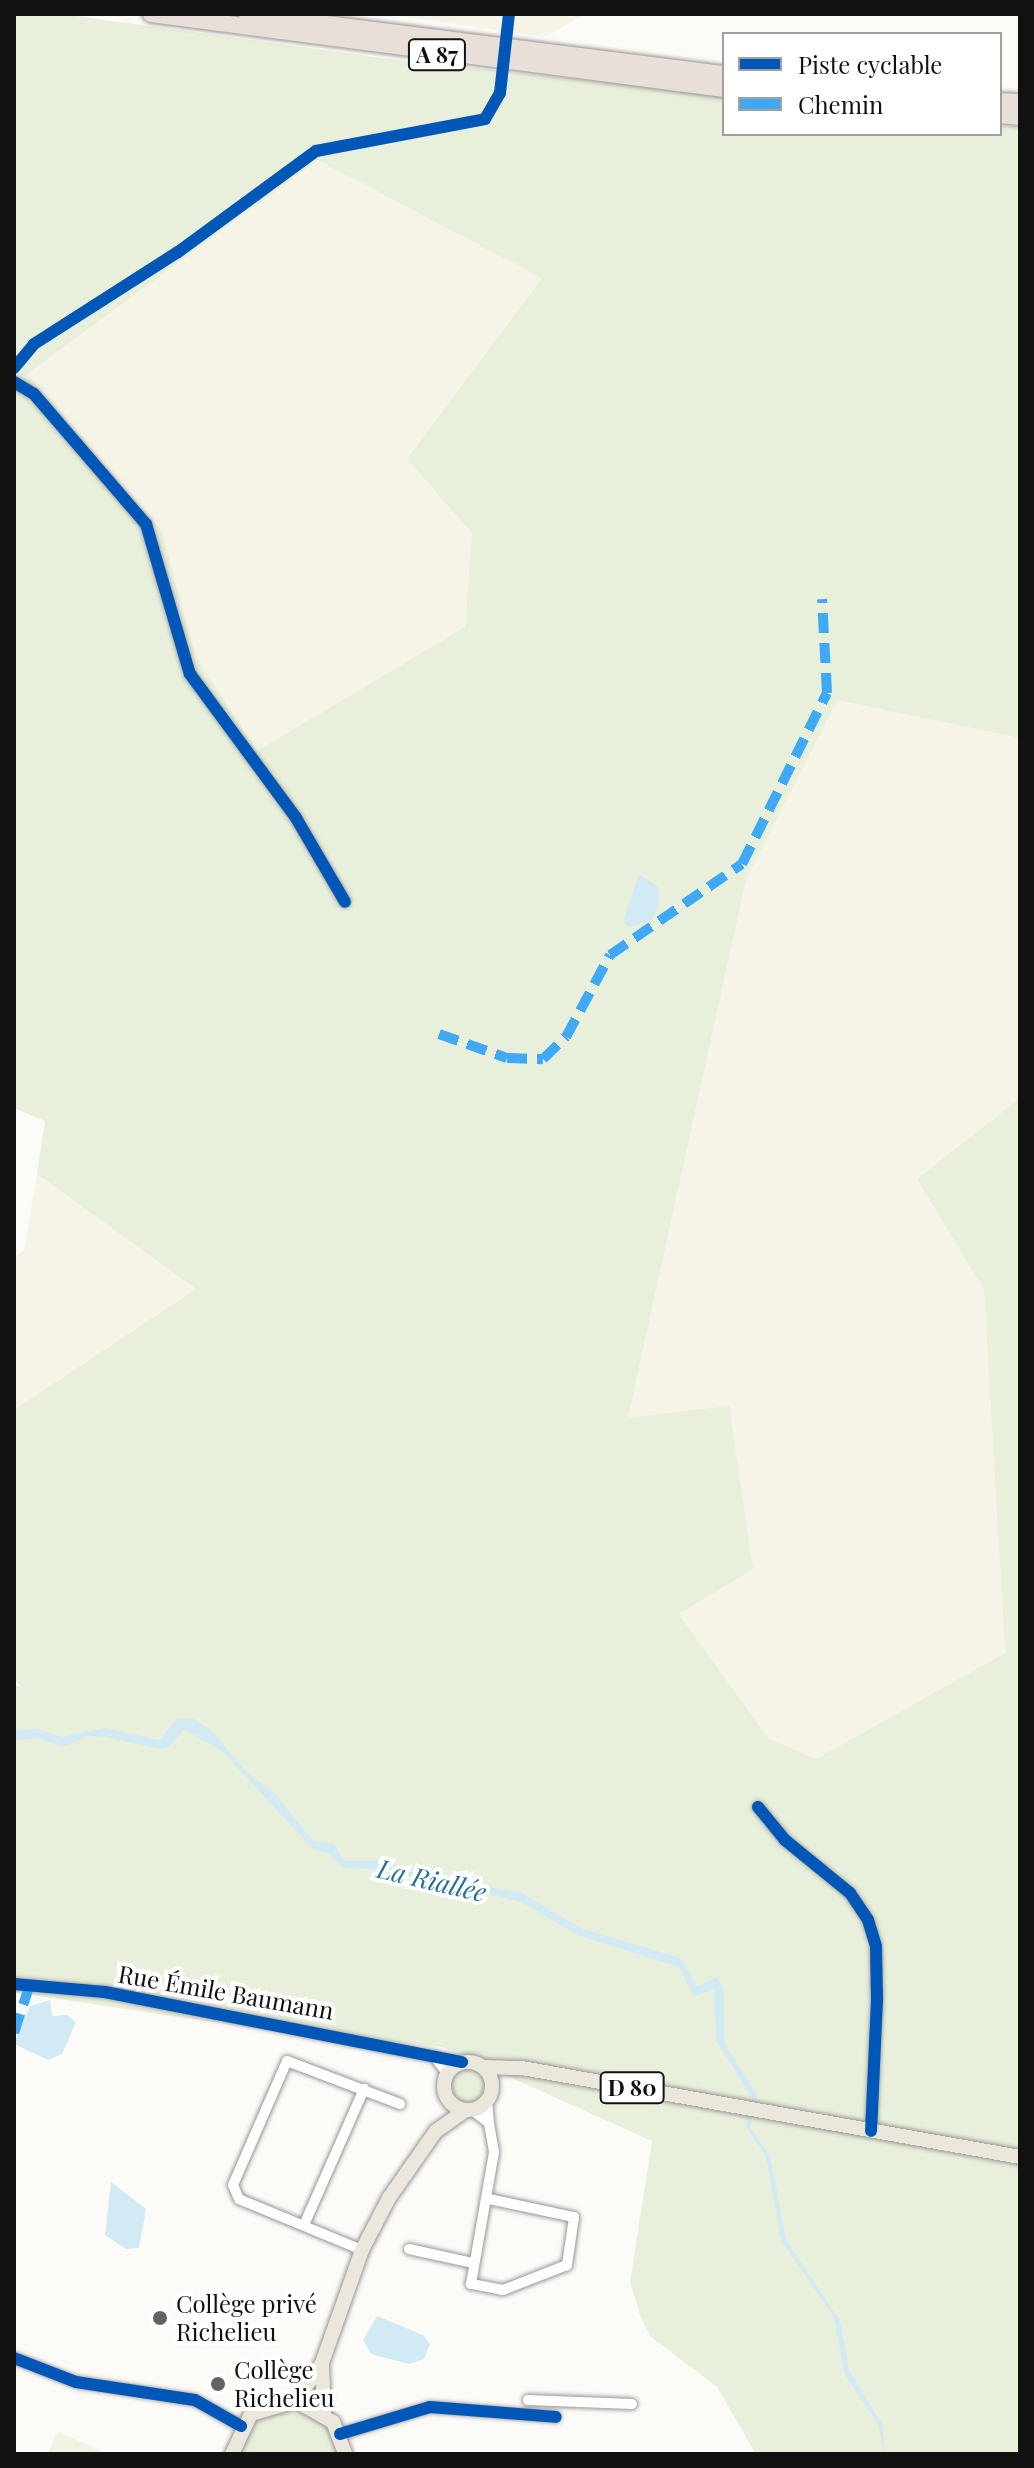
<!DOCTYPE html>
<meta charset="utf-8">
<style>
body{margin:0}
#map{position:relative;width:1034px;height:2468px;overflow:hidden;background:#fcfbf8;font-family:"Playfair Display",serif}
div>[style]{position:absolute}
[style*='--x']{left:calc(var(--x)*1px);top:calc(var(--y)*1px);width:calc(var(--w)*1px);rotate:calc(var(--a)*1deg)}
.farmland>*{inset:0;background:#f6f4e6}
.green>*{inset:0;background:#e8efda}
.round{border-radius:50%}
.pitch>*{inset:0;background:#f0f4e3}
.water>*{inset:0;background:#d1eaf3}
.roads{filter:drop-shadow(0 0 2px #979695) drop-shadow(0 0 2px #979695)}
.minor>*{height:10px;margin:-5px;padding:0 5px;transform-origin:5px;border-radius:5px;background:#fffefe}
.major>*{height:14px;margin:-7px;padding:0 7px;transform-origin:7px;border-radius:7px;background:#ebe7dd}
.major>.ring{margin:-7px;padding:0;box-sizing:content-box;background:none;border:14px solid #ebe7dd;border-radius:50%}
.highway>*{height:16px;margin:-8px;padding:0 8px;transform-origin:8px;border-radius:8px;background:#e8dfd9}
.quiet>*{height:10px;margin-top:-5px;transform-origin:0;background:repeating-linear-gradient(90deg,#3fa9f5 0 20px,transparent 0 30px)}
.cycleway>*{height:12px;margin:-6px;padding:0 6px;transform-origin:6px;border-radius:6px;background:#0057b8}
.dots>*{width:22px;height:22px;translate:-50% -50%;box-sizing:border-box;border:4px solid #fff;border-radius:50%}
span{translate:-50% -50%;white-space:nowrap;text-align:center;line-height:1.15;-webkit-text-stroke:8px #fff;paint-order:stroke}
.shield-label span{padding:2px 6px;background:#fff;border:2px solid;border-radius:6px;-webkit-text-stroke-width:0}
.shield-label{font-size:22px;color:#111;font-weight:700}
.street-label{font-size:24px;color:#111}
.poi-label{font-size:24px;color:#111}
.left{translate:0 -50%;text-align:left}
.water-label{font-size:26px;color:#257097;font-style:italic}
.frame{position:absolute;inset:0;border:16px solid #111;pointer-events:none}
.legend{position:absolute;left:722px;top:32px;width:280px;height:104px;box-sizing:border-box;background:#fff;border:2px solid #a0a0a0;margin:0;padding:10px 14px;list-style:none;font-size:24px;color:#111}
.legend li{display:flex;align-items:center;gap:16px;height:40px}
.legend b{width:40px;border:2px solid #a0a0a0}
</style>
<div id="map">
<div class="farmland">
<i style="clip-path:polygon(385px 14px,585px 14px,545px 37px)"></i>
<i style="clip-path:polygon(319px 159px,543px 277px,407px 459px,472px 533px,465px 627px,257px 751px,195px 655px,162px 531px,27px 374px)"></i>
<i style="clip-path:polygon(837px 700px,1020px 738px,1020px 1098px,917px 1179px,984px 1290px,1005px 1653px,816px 1759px,768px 1738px,678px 1613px,628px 1419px,746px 880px)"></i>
<i style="clip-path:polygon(37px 1174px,196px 1289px,14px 1410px,14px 1257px,24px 1250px)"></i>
</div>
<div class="green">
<i style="clip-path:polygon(evenodd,14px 14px,61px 14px,388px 59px,724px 95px,724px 134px,1000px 134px,1000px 125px,1020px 127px,1020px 738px,837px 700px,746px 880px,628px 1418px,729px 1406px,753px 1569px,679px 1614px,768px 1738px,816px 1759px,1005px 1653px,984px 1290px,917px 1179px,1020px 1098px,1020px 2454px,756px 2454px,717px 2387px,650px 2336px,640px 2315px,630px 2282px,652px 2141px,443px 2047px,237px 2026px,14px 1992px,14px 1686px,21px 1686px,14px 1679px,14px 1410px,196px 1289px,37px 1174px,45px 1121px,14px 1108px,14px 14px,318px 160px,542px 278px,407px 459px,472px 533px,465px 627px,257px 751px,195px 655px,162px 531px,27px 374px,318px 160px)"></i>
<i class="round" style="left:448px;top:2067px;width:38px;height:38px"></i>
<i style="clip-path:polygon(285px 2407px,303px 2408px,328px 2424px,338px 2454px,240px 2454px,254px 2421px)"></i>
</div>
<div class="pitch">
<i style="clip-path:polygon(58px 2431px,102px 2452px,101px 2454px,47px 2454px)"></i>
</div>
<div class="water">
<i style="clip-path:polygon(639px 874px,658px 887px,659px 903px,652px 920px,629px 927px,623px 921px)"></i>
<i style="clip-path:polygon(177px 1719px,194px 1719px,211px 1730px,250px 1776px,273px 1791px,313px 1841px,334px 1844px,344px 1861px,387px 1861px,428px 1879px,449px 1875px,460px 1883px,520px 1892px,580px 1928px,680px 1958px,697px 1987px,716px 1977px,723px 1987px,725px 2045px,757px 2094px,750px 2127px,770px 2156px,786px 2240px,840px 2321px,849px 2370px,883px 2426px,884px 2454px,878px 2424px,845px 2375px,834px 2317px,781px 2240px,766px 2156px,746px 2127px,752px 2098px,716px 2040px,714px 1990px,694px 1996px,679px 1967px,578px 1935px,521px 1902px,450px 1884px,427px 1886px,391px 1870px,343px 1868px,330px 1854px,313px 1849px,222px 1751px,184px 1729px,169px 1747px,159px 1749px,107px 1737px,88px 1736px,63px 1747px,39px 1738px,14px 1740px,14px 1731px,38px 1729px,62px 1737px,105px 1728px,159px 1740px)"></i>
<i style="clip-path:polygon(50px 2000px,52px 2016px,67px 2015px,76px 2022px,62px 2054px,48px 2060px,14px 2044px,30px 2006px)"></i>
<i style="clip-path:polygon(111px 2182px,146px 2209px,139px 2248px,126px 2249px,105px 2235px)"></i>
<i style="clip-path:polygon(377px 2316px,423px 2335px,430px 2344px,424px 2359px,409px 2364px,371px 2354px,363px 2340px)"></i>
</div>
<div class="roads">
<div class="minor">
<i style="--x:14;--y:382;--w:23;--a:31"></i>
<i style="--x:34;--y:394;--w:172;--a:49.3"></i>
<i style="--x:146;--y:524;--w:156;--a:73.7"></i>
<i style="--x:190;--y:674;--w:179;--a:53.6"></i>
<i style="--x:296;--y:818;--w:97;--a:59.7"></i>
<i style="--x:758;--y:1807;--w:43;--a:50.7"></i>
<i style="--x:785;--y:1840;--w:84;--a:39.2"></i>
<i style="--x:850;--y:1893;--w:32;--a:56"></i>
<i style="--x:868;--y:1920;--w:28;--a:73"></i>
<i style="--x:876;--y:1947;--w:53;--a:88.9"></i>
<i style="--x:877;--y:2000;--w:131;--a:92.6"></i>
<i style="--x:14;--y:1984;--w:91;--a:5"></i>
<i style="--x:105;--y:1992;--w:364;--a:11.1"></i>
<i style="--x:434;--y:2056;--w:21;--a:53"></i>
<i style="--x:472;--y:2110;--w:21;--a:37"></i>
<i style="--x:489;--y:2123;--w:21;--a:-95"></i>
<i style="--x:489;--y:2199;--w:87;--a:12"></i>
<i style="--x:574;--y:2217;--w:49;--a:98.3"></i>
<i style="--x:567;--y:2265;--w:69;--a:158.7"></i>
<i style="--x:503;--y:2290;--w:33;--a:-169"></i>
<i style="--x:471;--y:2284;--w:134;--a:-80.1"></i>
<i style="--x:494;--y:2152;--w:29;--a:-100"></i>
<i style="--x:304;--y:2225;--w:149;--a:-66.2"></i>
<i style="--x:409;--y:2249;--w:66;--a:12.3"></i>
<i style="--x:362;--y:2250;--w:133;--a:-157.5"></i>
<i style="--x:239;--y:2199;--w:15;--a:-113"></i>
<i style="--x:233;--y:2185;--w:135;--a:-66.5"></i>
<i style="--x:287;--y:2061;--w:121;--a:20.8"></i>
<i style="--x:14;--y:2358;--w:66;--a:21.2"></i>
<i style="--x:76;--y:2382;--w:120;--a:8.6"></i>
<i style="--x:195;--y:2400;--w:53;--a:29.5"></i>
<i style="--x:528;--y:2400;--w:104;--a:2.2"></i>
<i style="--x:340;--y:2434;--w:94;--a:-16.7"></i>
<i style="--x:430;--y:2407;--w:126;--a:4.5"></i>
</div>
<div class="major">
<i class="ring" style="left:444px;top:2062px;width:34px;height:34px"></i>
<i style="--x:484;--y:2067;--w:38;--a:2"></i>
<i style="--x:522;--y:2068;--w:506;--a:10.13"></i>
<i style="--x:322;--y:2365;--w:47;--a:87.6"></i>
<i style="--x:296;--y:2401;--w:46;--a:-55.6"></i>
<i style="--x:322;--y:2363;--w:120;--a:-70.5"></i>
<i style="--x:362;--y:2250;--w:59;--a:-62.6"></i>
<i style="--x:389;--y:2198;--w:82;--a:-55"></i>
<i style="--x:436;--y:2131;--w:37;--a:-35"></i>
<i style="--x:232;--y:2454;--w:44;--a:-64.6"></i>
<i style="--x:251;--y:2414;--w:47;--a:-16.1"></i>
<i style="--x:296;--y:2401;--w:43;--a:29.6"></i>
<i style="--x:333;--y:2422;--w:34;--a:69"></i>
</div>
<div class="highway">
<i style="--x:151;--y:14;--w:578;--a:7.46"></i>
<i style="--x:247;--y:14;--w:481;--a:7.2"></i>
<i style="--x:1000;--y:101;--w:20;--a:3"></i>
<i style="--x:1000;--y:115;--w:20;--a:6"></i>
</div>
</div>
<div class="quiet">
<i style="--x:439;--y:1034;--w:72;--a:19.4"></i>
<i style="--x:507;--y:1058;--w:36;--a:2"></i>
<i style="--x:543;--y:1059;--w:32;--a:-44"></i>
<i style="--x:566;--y:1037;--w:93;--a:-61.8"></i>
<i style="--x:610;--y:955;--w:160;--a:-34.6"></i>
<i style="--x:742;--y:864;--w:191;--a:-63.6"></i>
<i style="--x:827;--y:693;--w:94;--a:-93"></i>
<i style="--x:14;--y:2033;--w:52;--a:-71.9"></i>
</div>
<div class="cycleway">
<i style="--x:14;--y:368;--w:31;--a:-50"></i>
<i style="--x:34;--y:344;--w:171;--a:-32.6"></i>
<i style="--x:178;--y:252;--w:171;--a:-36.2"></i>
<i style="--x:316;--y:151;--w:172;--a:-10.7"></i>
<i style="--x:485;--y:119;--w:30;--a:-60"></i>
<i style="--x:500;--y:93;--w:80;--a:-83.5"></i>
<i style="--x:14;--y:382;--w:23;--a:31"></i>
<i style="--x:34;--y:394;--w:172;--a:49.3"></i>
<i style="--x:146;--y:524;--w:156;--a:73.7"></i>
<i style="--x:190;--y:674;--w:179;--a:53.6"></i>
<i style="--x:296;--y:818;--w:97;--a:59.7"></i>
<i style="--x:758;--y:1807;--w:43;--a:50.7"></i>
<i style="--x:785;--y:1840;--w:84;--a:39.2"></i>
<i style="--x:850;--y:1893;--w:32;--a:56"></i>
<i style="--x:868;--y:1920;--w:28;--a:73"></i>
<i style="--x:876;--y:1947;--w:53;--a:88.9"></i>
<i style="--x:877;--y:2000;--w:131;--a:92.6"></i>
<i style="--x:14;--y:1984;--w:91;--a:5"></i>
<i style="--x:105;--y:1992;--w:364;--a:11.1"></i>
<i style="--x:14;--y:2358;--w:66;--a:21.2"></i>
<i style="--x:76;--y:2382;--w:120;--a:8.6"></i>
<i style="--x:195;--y:2400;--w:53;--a:29.5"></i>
<i style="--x:340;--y:2434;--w:94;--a:-16.7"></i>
<i style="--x:430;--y:2407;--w:126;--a:4.5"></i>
</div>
<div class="dots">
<i style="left:160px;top:2318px;background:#636362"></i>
<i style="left:218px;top:2384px;background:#636362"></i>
</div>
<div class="shield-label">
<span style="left:437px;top:55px">A 87</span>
<span style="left:632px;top:2088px">D 80</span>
</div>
<div class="street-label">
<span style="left:226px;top:1992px;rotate:10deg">Rue Émile Baumann</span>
</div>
<div class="poi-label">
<span class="left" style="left:176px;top:2318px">Collège privé<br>Richelieu</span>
<span class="left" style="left:234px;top:2384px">Collège<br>Richelieu</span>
</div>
<div class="water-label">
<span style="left:432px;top:1880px;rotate:13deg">La Riallée</span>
</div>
<div class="frame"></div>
<ul class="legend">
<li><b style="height:10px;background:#0057b8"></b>Piste cyclable</li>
<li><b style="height:10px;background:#3fa9f5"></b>Chemin</li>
</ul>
</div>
